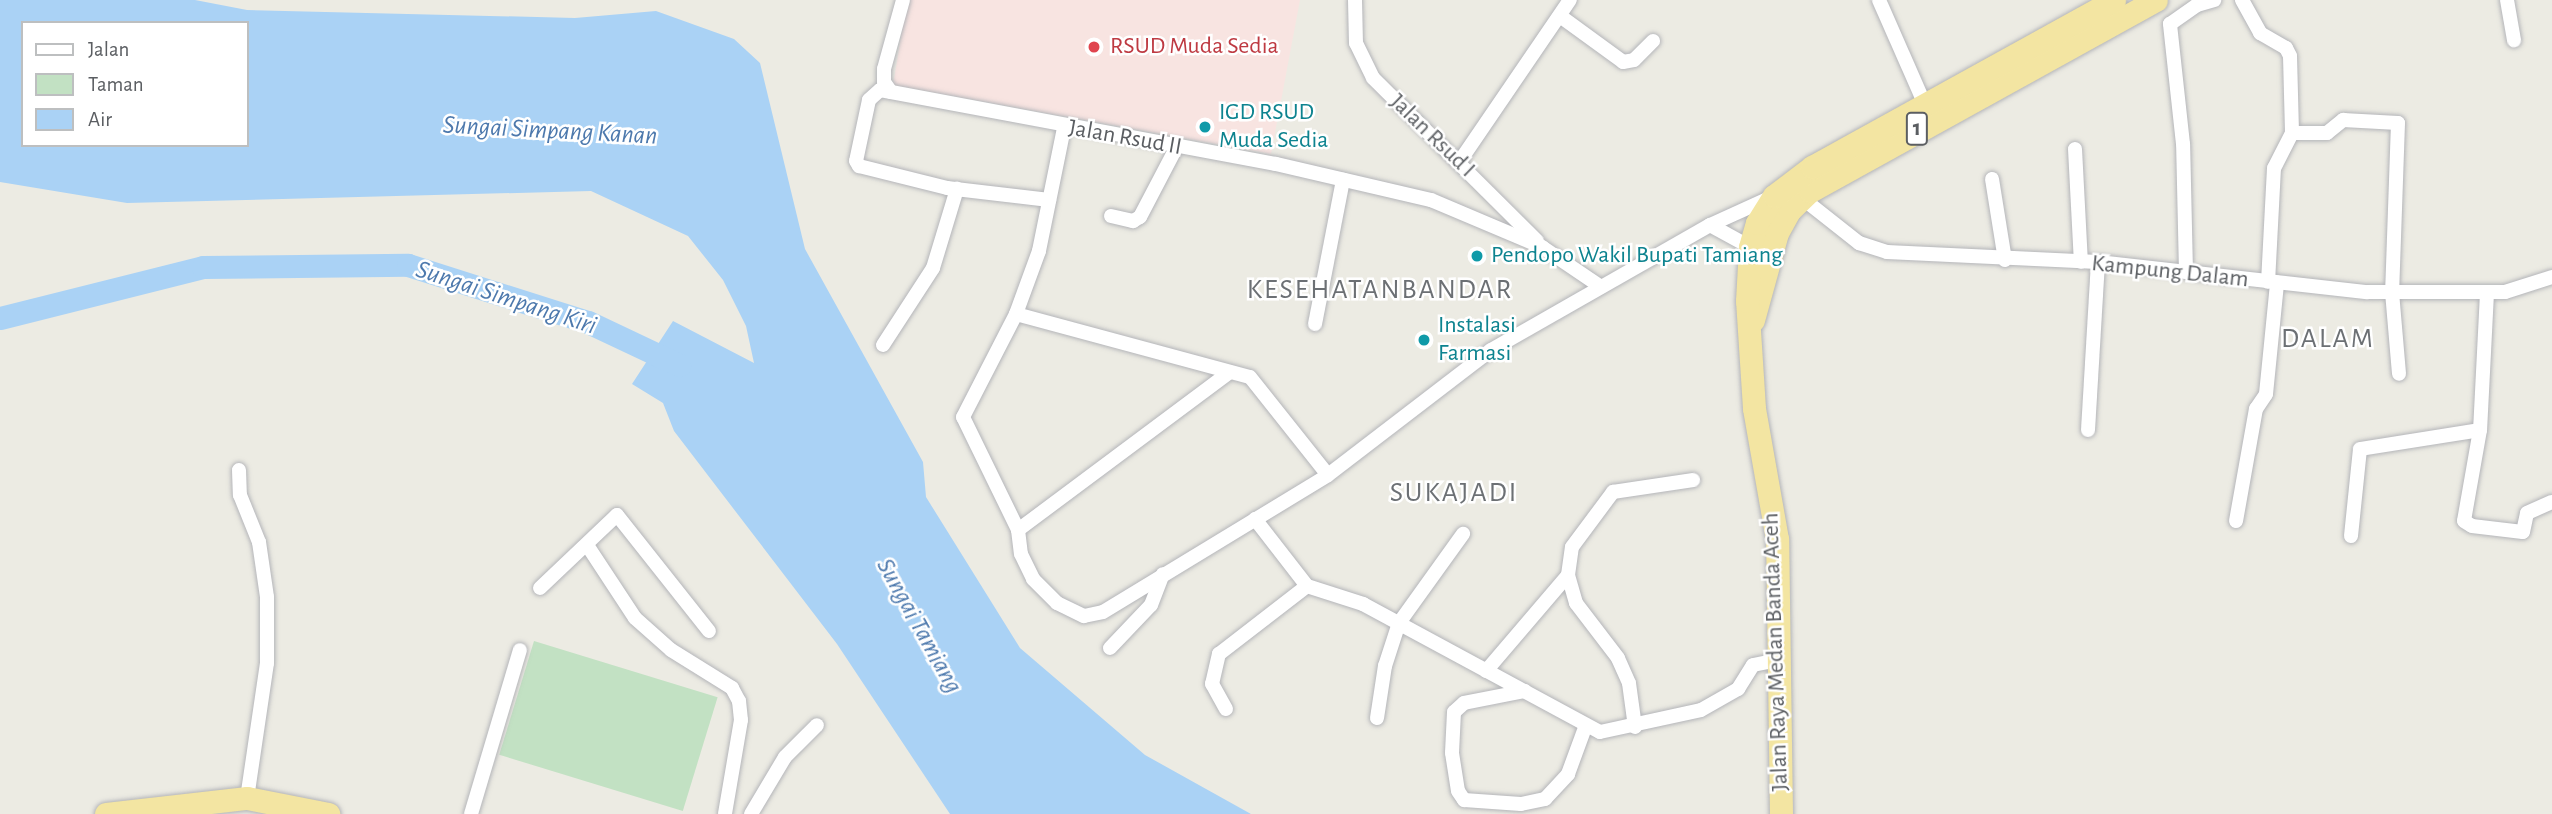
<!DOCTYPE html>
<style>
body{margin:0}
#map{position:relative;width:2552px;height:814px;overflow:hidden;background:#ecebe3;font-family:"Alegreya Sans",sans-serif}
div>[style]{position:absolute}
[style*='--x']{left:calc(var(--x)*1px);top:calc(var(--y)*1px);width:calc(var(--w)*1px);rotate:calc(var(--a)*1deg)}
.medical>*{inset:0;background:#f8e4e1}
.green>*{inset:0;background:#c2e1c3;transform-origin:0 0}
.water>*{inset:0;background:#aad2f5}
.river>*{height:23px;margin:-11.5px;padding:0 11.5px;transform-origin:11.5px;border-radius:11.5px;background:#aad2f5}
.roads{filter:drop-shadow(0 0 2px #b4b5b9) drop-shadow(0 0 2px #b4b5b9)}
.minor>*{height:14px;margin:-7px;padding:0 7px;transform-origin:7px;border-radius:7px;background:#fff}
.trunk>*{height:23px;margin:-11.5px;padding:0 11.5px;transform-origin:11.5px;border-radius:11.5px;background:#f3e5a2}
.dots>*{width:19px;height:19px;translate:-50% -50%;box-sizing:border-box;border:4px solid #fff;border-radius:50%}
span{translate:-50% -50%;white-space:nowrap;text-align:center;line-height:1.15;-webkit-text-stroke:5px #fff;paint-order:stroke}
.shield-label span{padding:2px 5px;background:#fff;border:2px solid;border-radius:5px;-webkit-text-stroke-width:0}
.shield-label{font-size:23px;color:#5b5e62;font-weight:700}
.health-label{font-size:24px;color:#be3a42}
.left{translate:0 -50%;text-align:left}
.culture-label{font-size:24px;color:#0d838f}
.street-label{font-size:24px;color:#5b5e62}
.water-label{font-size:26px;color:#4d79ad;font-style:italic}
.quarter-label{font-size:28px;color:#6c7074;letter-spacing:2px}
.legend{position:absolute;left:21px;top:21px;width:228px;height:126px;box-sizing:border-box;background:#fff;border:2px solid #bdbfc0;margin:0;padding:9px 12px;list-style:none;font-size:21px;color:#5b5e62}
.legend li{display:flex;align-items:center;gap:14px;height:35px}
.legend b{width:35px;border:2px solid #bdbfc0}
</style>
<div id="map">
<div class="medical">
<i style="clip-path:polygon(907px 0,1300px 0,1271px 154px,893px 85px)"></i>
</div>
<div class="green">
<i style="left:534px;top:641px;width:192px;height:119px;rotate:17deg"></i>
</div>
<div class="water">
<i style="clip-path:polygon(evenodd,0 0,195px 0,247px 10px,575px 18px,656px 11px,734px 39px,760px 63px,805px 249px,923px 462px,926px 497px,1020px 648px,1145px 755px,1251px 814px,950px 814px,837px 644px,674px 431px,663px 403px,632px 384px,673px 321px,754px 363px,746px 326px,723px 280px,688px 236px,591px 191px,127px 203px,0 182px,0 0,23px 23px,247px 23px,247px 145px,23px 145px,23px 23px)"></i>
</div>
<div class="river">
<i style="--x:0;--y:318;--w:209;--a:-14.1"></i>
<i style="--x:203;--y:267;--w:205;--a:-0.6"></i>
<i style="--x:408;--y:265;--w:189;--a:17.6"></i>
<i style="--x:588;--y:322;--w:101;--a:25.3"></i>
</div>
<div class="roads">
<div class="minor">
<i style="--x:903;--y:0;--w:72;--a:105.4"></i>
<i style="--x:884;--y:69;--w:13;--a:90"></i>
<i style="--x:884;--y:82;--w:12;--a:55"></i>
<i style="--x:891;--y:92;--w:392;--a:10.6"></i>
<i style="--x:1276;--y:164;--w:159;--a:13.1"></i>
<i style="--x:1431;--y:200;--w:121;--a:22.9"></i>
<i style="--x:1542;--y:247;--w:71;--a:34.1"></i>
<i style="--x:1355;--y:0;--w:43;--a:88.7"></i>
<i style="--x:1356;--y:43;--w:39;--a:64"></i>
<i style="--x:1373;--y:78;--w:231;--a:44.8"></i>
<i style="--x:1879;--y:0;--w:117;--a:66.3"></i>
<i style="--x:2242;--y:0;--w:38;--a:61"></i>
<i style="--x:2260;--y:33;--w:30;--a:30"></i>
<i style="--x:2286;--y:48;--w:9;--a:63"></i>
<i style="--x:2290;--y:56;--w:77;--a:88.5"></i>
<i style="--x:2292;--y:133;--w:39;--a:117"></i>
<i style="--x:2274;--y:168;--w:114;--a:93"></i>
<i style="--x:2507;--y:0;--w:41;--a:80.1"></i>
<i style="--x:1560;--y:16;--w:78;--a:36.1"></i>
<i style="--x:1623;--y:62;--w:11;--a:-10"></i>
<i style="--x:1634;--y:60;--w:27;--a:-45"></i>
<i style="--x:891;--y:92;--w:11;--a:-170"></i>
<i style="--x:880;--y:90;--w:15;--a:138"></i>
<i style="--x:869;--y:100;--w:62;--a:102"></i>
<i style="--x:856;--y:161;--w:6;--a:59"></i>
<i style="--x:859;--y:166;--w:91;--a:14"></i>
<i style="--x:947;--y:188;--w:103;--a:6.7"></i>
<i style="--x:1064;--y:128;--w:126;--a:101.5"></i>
<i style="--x:1039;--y:251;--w:67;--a:110.1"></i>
<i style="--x:1016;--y:314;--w:116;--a:117.2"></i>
<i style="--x:963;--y:417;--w:126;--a:64"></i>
<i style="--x:1018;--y:530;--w:24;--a:83"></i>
<i style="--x:1021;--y:554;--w:28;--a:64"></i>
<i style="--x:1033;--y:579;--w:34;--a:45"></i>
<i style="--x:1057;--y:603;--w:30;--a:26"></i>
<i style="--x:1084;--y:616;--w:19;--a:-12"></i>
<i style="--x:1103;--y:612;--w:263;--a:-31.3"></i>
<i style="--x:1328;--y:475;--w:205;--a:-37.5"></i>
<i style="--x:1491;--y:350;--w:252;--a:-29.7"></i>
<i style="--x:1710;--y:225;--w:70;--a:-24.4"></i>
<i style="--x:2292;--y:133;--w:35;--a:0"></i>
<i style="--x:2327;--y:133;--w:21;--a:-39"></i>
<i style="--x:2343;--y:120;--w:55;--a:3.1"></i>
<i style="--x:2398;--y:123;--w:169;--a:92"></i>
<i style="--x:2392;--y:292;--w:82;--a:85.1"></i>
<i style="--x:2075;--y:149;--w:113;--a:87"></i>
<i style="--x:1460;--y:161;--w:195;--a:-55.7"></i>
<i style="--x:1992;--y:179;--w:82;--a:80.9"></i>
<i style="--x:1802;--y:198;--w:73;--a:38.3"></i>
<i style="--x:1859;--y:243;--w:29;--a:18"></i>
<i style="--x:1887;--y:252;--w:211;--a:2.7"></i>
<i style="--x:2098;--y:262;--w:271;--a:6.4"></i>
<i style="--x:2367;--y:292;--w:138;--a:0"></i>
<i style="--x:2505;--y:292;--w:49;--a:-17.7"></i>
<i style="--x:1111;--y:216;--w:23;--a:13"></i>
<i style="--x:1133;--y:221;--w:8;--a:-30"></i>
<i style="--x:1140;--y:217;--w:78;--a:-62.4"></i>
<i style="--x:1710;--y:225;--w:46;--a:28.8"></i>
<i style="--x:2186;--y:272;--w:128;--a:-91.3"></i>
<i style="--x:2183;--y:144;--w:121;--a:-96.2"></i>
<i style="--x:2170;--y:24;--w:33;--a:-35"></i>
<i style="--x:2197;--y:5;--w:18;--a:-16"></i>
<i style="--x:2487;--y:293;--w:137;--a:92.9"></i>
<i style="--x:2480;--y:430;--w:92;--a:100"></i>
<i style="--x:2464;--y:521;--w:9;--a:32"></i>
<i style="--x:2472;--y:526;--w:51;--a:6.7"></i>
<i style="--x:2523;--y:532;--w:19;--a:-78"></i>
<i style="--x:2527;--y:513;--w:27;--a:-24"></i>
<i style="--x:1016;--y:314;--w:242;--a:15.1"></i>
<i style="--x:1250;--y:377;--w:125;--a:51.5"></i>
<i style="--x:1315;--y:324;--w:147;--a:-79"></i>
<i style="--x:883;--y:345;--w:92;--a:-57"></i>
<i style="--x:933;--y:268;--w:83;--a:-73.1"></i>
<i style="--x:2088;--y:430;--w:168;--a:-86.6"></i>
<i style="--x:239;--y:470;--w:25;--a:88"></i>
<i style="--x:240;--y:495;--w:51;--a:68"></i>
<i style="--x:259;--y:542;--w:56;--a:81.7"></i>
<i style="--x:267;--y:597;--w:66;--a:90"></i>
<i style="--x:267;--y:663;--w:136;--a:98.4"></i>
<i style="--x:1255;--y:519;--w:85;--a:52.2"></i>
<i style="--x:1307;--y:586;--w:59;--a:17.8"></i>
<i style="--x:1363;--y:604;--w:269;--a:28.4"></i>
<i style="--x:1600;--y:732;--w:103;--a:-12.3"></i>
<i style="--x:1701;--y:710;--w:43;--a:-29.6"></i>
<i style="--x:1738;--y:689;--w:28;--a:-58"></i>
<i style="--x:1753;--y:665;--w:25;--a:-11"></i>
<i style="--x:2236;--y:521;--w:114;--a:-79.9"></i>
<i style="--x:2256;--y:409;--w:18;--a:-56"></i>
<i style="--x:2266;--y:394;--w:112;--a:-84.3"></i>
<i style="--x:1018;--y:530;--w:264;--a:-36.7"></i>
<i style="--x:2351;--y:536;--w:87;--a:-84.1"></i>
<i style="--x:2360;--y:449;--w:121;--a:-9"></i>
<i style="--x:587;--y:545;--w:87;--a:56.7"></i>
<i style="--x:635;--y:618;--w:48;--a:41.6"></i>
<i style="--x:671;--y:650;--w:72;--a:31.9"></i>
<i style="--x:732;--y:688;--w:15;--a:62"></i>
<i style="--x:739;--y:701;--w:19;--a:84"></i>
<i style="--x:741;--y:720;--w:95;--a:99.7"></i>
<i style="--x:540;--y:588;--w:106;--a:-43.5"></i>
<i style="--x:617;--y:515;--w:148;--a:51.6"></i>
<i style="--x:1110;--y:648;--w:59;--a:-46.4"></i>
<i style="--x:1151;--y:605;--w:33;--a:-69"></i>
<i style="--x:1486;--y:671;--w:126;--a:-49.5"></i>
<i style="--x:1525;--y:691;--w:62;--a:168.9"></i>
<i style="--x:1464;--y:703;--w:13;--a:138"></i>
<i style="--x:1454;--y:712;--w:41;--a:92.8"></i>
<i style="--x:1452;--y:753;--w:38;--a:81"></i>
<i style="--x:1458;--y:791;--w:11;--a:56"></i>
<i style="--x:1464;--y:800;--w:57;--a:4"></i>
<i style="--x:1521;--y:804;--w:25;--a:-12"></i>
<i style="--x:1545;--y:799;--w:34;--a:-47"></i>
<i style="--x:1568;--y:774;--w:52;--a:-69.8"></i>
<i style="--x:1226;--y:709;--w:29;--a:-119"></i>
<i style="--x:1212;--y:684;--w:31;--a:-77"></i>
<i style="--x:1219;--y:654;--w:111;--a:-37.7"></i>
<i style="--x:1377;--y:718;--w:53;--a:-81.3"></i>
<i style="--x:1385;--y:666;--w:45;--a:-72"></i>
<i style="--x:1399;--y:623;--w:110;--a:-54.3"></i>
<i style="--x:1635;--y:727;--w:44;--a:-97.8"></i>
<i style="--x:1629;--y:683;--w:27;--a:-114"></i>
<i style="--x:1618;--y:658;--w:69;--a:-127.4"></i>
<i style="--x:1576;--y:603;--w:29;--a:-106"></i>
<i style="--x:1568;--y:575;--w:28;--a:-82"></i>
<i style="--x:1572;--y:547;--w:69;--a:-53.3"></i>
<i style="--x:1613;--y:492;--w:81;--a:-8.5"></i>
<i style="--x:471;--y:814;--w:171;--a:-73.4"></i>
<i style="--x:751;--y:814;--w:66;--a:-59.2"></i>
<i style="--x:785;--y:757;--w:45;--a:-45"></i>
</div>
<div class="trunk">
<i style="--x:1753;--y:320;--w:90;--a:-74.6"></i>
<i style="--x:1777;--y:233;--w:26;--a:-61"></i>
<i style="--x:1790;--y:210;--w:28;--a:-44"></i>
<i style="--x:1810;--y:191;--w:395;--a:-28.9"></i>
<i style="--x:106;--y:814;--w:142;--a:-6.5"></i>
<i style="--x:247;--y:798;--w:83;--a:11.2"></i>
<i style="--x:1781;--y:814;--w:275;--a:-90.8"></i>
<i style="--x:1777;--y:539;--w:133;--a:-100"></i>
<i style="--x:1754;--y:408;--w:107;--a:-93.7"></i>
<i style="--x:1747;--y:301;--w:54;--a:-86.8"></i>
<i style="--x:1750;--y:247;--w:25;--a:-74"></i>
<i style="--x:1757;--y:223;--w:32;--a:-58"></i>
<i style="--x:1774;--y:196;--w:48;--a:-37.3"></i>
<i style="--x:1812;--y:167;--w:345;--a:-28.9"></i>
</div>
</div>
<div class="dots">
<i style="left:1094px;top:47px;background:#e0444e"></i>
<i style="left:1205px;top:127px;background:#0f9aa8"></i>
<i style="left:1477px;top:256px;background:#0f9aa8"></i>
<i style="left:1424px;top:340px;background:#0f9aa8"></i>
</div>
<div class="shield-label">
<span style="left:1917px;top:129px">1</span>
</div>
<div class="health-label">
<span class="left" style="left:1110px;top:47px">RSUD Muda Sedia</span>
</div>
<div class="culture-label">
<span class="left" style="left:1219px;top:127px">IGD RSUD<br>Muda Sedia</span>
<span class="left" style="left:1491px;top:256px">Pendopo Wakil Bupati Tamiang</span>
<span class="left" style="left:1438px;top:340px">Instalasi<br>Farmasi</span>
</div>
<div class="street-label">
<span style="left:1432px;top:136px;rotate:44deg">Jalan Rsud I</span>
<span style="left:1125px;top:138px;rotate:10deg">Jalan Rsud II</span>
<span style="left:2170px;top:272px;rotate:6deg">Kampung Dalam</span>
<span style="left:1776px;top:652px;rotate:-92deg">Jalan Raya Medan Banda Aceh</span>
</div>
<div class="water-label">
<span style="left:550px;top:131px;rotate:3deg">Sungai Simpang Kanan</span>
<span style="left:506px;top:298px;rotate:18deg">Sungai Simpang Kiri</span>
<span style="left:919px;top:626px;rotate:61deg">Sungai Tamiang</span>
</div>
<div class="quarter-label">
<span style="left:1380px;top:290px">KESEHATANBANDAR</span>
<span style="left:2328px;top:339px">DALAM</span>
<span style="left:1454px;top:493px">SUKAJADI</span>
</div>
<ul class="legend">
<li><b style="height:9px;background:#fff"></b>Jalan</li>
<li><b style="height:19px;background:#c2e1c3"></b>Taman</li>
<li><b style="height:19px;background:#aad2f5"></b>Air</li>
</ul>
</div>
